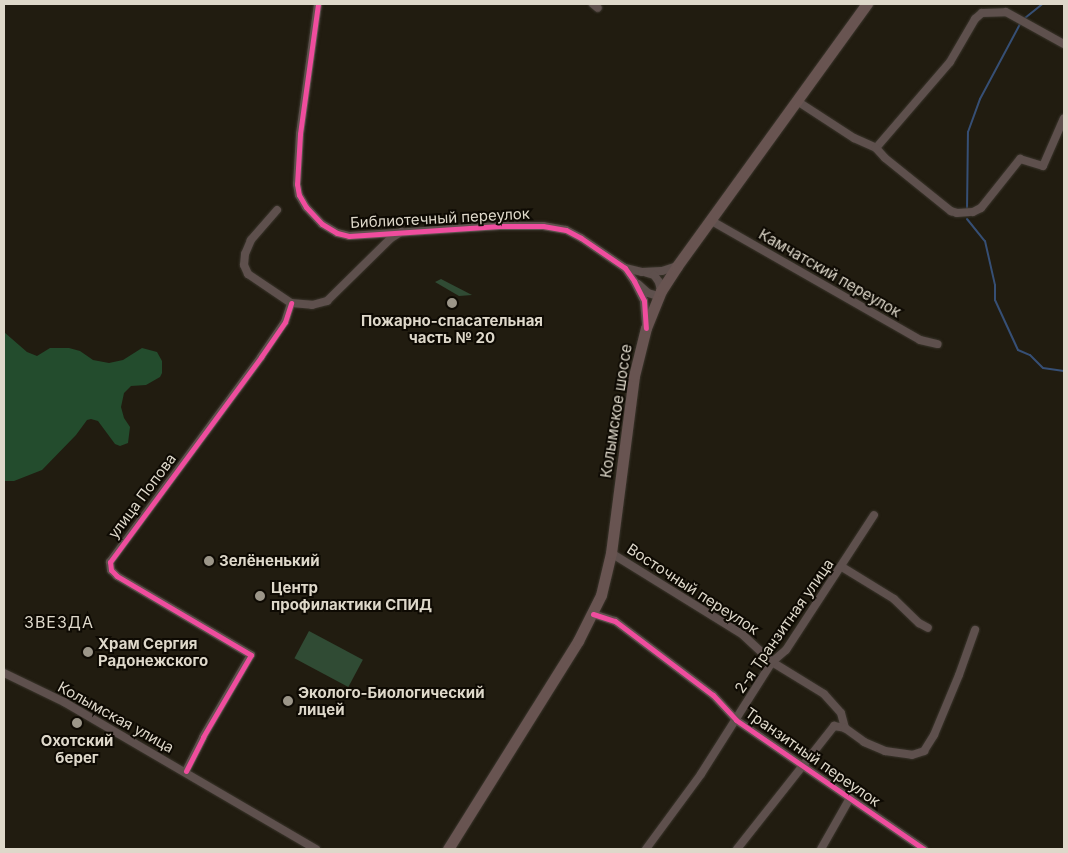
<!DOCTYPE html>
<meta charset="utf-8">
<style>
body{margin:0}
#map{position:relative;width:1068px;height:853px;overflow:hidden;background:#211c10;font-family:Inter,sans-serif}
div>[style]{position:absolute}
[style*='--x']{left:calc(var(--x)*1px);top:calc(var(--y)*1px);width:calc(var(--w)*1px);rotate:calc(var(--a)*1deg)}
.green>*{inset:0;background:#304b34;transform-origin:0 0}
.forest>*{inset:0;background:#234c2d}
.stream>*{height:2px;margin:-1px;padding:0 1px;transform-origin:1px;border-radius:1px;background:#364f75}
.roads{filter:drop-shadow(0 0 1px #3a352c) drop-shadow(0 0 1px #3a352c)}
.minor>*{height:8px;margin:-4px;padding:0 4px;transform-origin:4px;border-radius:4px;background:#5e504d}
.highway>*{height:11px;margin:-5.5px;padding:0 5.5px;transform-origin:5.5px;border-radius:5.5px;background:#685451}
.cycleway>*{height:5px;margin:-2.5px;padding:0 2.5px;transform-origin:2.5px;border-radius:2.5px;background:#ef4d9e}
.dots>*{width:14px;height:14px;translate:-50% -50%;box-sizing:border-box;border:2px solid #0e0a03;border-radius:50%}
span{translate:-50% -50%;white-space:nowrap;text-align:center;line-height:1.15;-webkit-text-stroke:4px #0e0a03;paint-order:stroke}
.street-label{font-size:15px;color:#ded8ca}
.poi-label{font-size:15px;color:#ded8ca;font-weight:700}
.left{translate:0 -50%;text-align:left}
.neighbourhood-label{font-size:16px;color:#ded8ca;letter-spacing:1px}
.frame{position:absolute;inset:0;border:5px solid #ded8ca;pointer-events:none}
</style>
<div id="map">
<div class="green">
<i style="clip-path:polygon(441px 279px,472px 295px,459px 296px,435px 282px)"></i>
<i style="left:309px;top:631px;width:61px;height:31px;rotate:28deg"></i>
</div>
<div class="forest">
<i style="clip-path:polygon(4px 332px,27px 352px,37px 356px,50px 348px,69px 348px,80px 351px,93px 360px,109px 363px,123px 360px,142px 348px,157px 352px,162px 361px,162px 373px,160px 377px,146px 385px,131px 386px,124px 393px,121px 407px,124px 418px,130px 427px,128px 443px,120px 446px,115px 444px,98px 421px,91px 419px,87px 420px,76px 435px,42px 470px,14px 481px,4px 481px)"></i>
</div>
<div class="stream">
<i style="--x:1025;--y:18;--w:22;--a:-39"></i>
<i style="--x:967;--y:211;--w:79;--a:-89.3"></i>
<i style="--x:968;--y:132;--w:35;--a:-70"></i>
<i style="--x:980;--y:99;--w:85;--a:-61.9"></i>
<i style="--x:967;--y:219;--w:28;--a:51"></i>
<i style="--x:985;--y:241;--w:45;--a:77.2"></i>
<i style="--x:995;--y:285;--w:15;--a:90"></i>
<i style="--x:995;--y:300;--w:55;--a:65.3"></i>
<i style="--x:1018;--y:350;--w:13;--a:23"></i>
<i style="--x:1030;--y:355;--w:18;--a:45"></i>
<i style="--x:1043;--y:368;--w:21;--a:8"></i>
</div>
<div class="roads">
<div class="minor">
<i style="--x:318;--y:4;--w:131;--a:97.9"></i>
<i style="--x:300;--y:134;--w:50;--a:93.4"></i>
<i style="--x:297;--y:184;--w:11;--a:80"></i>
<i style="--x:299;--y:195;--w:14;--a:60"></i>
<i style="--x:306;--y:207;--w:23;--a:47"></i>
<i style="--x:322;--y:224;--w:17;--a:31"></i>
<i style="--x:337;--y:233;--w:12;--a:14"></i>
<i style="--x:349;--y:236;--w:151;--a:-3.8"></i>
<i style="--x:500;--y:226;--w:43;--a:0"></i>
<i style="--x:543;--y:226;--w:23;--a:10"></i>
<i style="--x:566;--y:230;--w:17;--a:28"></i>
<i style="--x:581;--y:238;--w:53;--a:34.3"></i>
<i style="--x:625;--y:268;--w:16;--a:55"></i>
<i style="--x:634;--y:281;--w:22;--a:63"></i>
<i style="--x:644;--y:301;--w:24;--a:85"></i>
<i style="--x:593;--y:4;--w:6;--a:39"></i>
<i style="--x:797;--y:101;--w:68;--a:33"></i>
<i style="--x:854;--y:138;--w:24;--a:24"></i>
<i style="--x:876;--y:148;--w:113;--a:-49.3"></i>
<i style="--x:950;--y:62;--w:50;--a:-59.8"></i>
<i style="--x:975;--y:19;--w:9;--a:-41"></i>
<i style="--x:982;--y:13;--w:24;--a:-2"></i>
<i style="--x:1006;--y:12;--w:66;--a:28.9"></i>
<i style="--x:876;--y:148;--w:13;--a:48"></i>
<i style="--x:885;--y:158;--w:85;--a:38.8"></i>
<i style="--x:951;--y:211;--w:6;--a:18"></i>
<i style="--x:957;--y:213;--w:16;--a:-4"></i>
<i style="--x:973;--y:212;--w:9;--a:-27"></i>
<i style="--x:981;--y:208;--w:63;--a:-51.5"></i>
<i style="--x:1020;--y:159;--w:24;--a:17"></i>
<i style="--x:1043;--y:166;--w:52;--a:-66.4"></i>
<i style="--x:277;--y:210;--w:40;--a:131"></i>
<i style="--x:251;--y:240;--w:15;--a:113"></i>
<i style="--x:245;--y:254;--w:11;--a:95"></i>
<i style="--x:244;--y:265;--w:10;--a:66"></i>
<i style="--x:248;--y:274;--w:52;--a:34"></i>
<i style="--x:291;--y:303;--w:21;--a:5"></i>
<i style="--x:312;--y:305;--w:16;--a:-15"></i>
<i style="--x:327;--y:301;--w:90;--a:-44.5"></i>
<i style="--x:391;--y:238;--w:12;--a:-31"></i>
<i style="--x:710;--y:220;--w:242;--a:29.7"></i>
<i style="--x:920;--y:340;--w:18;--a:13"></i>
<i style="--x:625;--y:268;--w:17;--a:13"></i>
<i style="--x:642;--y:272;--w:20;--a:-3"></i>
<i style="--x:662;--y:271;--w:16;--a:-18"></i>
<i style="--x:647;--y:273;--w:7;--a:16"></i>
<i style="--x:654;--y:275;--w:9;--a:54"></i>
<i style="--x:659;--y:282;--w:9;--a:77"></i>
<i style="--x:638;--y:284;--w:13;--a:42"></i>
<i style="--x:648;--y:293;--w:10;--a:17"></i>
<i style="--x:611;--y:553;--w:155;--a:31.8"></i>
<i style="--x:743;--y:635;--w:40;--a:43"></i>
<i style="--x:772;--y:662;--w:61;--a:31.6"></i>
<i style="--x:824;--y:694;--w:25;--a:48"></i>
<i style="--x:841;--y:713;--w:16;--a:75"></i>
<i style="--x:842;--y:567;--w:61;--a:31.6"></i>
<i style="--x:894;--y:599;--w:35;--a:44"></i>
<i style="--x:919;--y:623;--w:10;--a:29"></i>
<i style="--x:593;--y:614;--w:23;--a:18"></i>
<i style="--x:615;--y:621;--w:123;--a:37.1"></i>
<i style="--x:713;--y:695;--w:34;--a:47"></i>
<i style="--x:736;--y:720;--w:228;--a:34.5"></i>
<i style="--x:4;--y:673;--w:67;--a:25.8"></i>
<i style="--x:64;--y:702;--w:292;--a:30.3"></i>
<i style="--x:186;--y:771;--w:38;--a:-63"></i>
<i style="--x:203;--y:737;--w:95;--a:-59.7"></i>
<i style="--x:251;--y:655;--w:156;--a:-149.5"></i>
<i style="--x:117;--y:576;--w:8;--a:-135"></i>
<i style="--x:111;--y:570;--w:8;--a:-97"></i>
<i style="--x:110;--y:562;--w:255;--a:-53.6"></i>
<i style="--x:261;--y:357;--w:42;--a:-55.6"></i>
<i style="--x:285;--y:322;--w:20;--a:-72"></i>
<i style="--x:646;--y:849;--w:93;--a:-53.7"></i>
<i style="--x:701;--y:774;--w:133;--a:-57.6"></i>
<i style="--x:772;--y:662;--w:18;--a:-41"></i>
<i style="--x:786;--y:650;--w:161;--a:-56.9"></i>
<i style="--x:737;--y:849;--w:157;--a:-51.7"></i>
<i style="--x:834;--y:726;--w:11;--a:10"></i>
<i style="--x:845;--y:728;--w:24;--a:36"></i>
<i style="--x:864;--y:742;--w:23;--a:23"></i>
<i style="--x:885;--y:751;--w:27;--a:8"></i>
<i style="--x:912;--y:755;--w:13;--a:-18"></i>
<i style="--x:924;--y:751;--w:19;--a:-58"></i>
<i style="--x:934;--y:735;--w:65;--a:-67.4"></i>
<i style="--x:959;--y:675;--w:48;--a:-70.4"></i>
<i style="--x:821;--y:849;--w:59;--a:-60.4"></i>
</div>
<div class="highway">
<i style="--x:448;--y:849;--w:245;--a:-58"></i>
<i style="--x:578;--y:641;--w:51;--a:-63.4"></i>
<i style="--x:601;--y:595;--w:43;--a:-76.6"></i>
<i style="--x:611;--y:553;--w:178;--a:-82.6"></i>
<i style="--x:634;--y:376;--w:49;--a:-76"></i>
<i style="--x:646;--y:328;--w:40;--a:-68"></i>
<i style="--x:661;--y:291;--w:30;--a:-57"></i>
<i style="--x:677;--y:266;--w:324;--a:-54.1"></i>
</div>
</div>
<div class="cycleway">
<i style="--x:318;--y:4;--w:131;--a:97.9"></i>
<i style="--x:300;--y:134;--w:50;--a:93.4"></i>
<i style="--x:297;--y:184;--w:11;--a:80"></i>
<i style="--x:299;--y:195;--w:14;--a:60"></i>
<i style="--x:306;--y:207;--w:23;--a:47"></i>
<i style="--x:322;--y:224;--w:17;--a:31"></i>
<i style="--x:337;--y:233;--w:12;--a:14"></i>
<i style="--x:349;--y:236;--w:151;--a:-3.8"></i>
<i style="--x:500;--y:226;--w:43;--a:0"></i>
<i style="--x:543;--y:226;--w:23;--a:10"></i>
<i style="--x:566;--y:230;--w:17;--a:28"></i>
<i style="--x:581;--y:238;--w:53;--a:34.3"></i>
<i style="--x:625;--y:268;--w:16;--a:55"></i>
<i style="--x:634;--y:281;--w:22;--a:63"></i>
<i style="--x:644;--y:301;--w:27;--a:86"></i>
<i style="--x:593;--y:614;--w:23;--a:18"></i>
<i style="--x:615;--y:621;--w:123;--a:37.1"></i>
<i style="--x:713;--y:695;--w:34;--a:47"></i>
<i style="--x:736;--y:720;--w:228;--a:34.5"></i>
<i style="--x:186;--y:771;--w:38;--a:-63"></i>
<i style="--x:203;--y:737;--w:95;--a:-59.7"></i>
<i style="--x:251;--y:655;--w:156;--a:-149.5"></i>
<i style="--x:117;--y:576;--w:8;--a:-135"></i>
<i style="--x:111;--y:570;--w:8;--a:-97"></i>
<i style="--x:110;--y:562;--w:255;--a:-53.6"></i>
<i style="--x:261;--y:357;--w:42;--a:-55.6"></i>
<i style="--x:285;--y:322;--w:20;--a:-72"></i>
</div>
<div class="dots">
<i style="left:452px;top:303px;background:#9c9689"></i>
<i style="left:209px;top:561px;background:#9c9689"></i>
<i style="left:260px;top:596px;background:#9c9689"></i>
<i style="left:88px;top:652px;background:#9c9689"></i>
<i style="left:288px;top:701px;background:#9c9689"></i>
<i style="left:77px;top:723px;background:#9c9689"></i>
</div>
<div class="street-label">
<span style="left:440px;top:218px;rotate:-3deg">Библиотечный переулок</span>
<span style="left:830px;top:273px;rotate:30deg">Камчатский переулок</span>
<span style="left:616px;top:411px;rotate:-81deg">Колымское шоссе</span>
<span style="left:142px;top:496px;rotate:-53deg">улица Попова</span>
<span style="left:693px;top:589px;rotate:33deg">Восточный переулок</span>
<span style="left:784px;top:626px;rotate:-55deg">2-я Транзитная улица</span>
<span style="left:116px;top:717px;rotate:29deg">Колымская улица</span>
<span style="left:813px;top:757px;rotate:35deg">Транзитный переулок</span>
</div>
<div class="poi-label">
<span style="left:452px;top:329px">Пожарно-спасательная<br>часть № 20</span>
<span class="left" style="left:219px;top:561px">Зелёненький</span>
<span class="left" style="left:271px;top:596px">Центр<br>профилактики СПИД</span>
<span class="left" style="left:98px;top:652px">Храм Сергия<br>Радонежского</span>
<span class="left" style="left:298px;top:701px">Эколого-Биологический<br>лицей</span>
<span style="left:77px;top:749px">Охотский<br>берег</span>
</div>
<div class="neighbourhood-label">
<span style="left:59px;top:622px">ЗВЕЗДА</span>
</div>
<div class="frame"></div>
</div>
